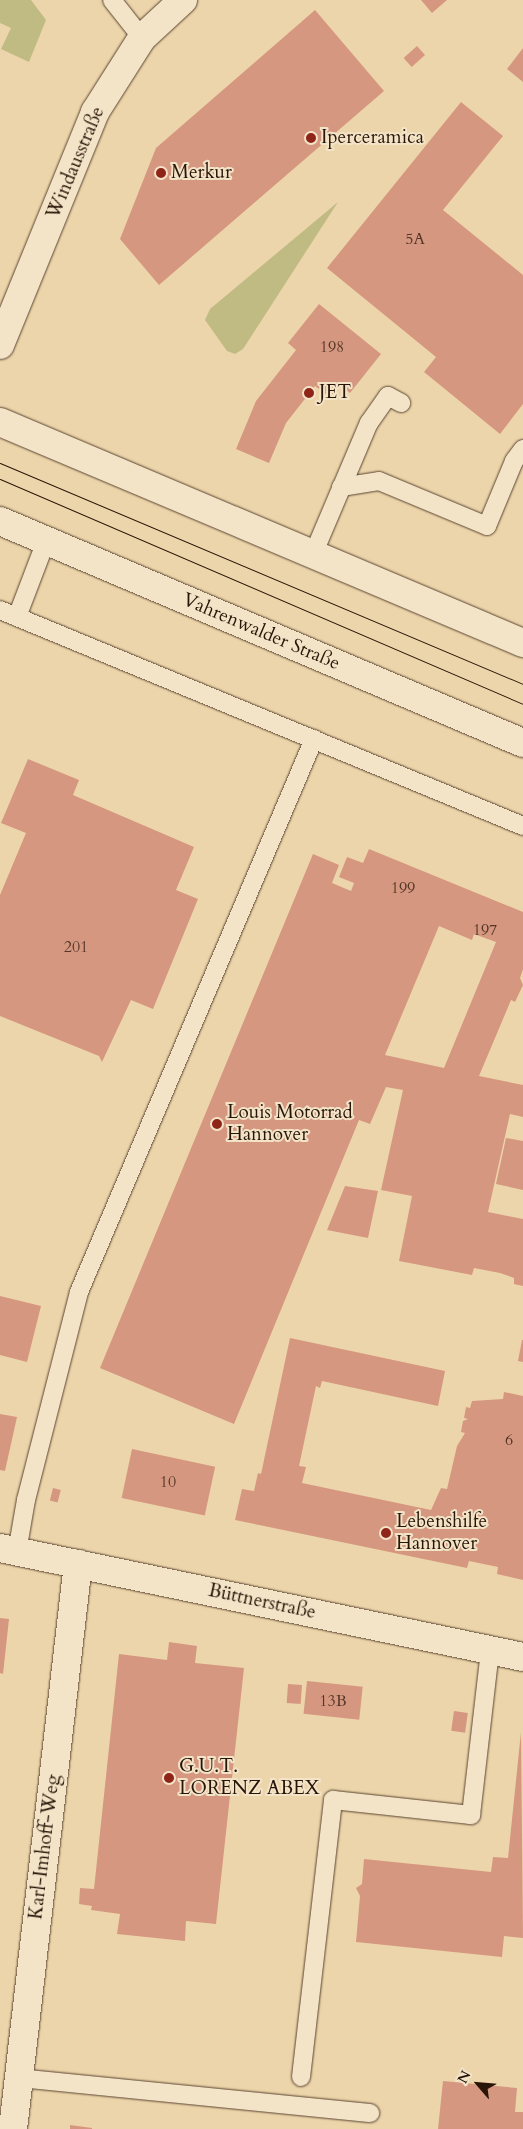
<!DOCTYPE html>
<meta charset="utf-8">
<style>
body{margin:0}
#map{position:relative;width:523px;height:2129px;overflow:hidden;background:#edd5ab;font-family:Cardo,serif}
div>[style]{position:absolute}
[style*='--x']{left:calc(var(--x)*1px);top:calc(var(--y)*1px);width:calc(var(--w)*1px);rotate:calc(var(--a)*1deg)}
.green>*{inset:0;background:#c0bb83}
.building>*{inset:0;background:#d69780;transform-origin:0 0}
.roads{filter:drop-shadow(0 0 1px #5a4531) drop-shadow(0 0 1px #5a4531)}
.service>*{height:18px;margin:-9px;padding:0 9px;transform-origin:9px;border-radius:9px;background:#f3e4c8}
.minor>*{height:28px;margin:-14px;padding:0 14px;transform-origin:14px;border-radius:14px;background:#f3e4c8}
.secondary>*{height:28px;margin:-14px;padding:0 14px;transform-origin:14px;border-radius:14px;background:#f3e4c8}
.tram>*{height:1px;margin:-0.5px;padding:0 0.5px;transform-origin:0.5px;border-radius:0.5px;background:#291508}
.dots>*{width:14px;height:14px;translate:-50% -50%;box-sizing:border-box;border:2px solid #f3e4c8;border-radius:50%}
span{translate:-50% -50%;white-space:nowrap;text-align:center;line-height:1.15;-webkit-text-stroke:4px #f3e4c8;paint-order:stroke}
.number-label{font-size:16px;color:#543626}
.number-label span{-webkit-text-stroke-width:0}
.poi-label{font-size:19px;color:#291508}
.left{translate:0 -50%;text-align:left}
.street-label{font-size:19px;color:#291508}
.north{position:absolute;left:453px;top:2059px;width:50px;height:50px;-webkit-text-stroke:4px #f3e4c8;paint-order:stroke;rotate:297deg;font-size:14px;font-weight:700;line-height:20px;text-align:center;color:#291508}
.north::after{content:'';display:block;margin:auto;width:18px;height:22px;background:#291508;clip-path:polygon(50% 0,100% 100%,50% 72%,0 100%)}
</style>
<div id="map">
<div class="green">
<i style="clip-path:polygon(0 0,31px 0,46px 20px,29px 62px,1px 49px,11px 28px,0 23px)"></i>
<i style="clip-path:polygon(338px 202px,243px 349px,235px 354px,227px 351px,205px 320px,210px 309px)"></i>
</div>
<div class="building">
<i style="clip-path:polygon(421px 0,447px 0,432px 13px)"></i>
<i style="clip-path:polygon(315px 10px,384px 91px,159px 285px,120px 239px,156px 148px)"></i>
<i style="left:417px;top:46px;width:12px;height:18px;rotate:48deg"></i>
<i style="clip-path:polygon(523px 48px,523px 82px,507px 69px)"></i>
<i style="clip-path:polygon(461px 102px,503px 136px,443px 210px,523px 275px,523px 404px,500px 434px,424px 372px,436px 357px,327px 268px)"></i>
<i style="clip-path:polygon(319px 304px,381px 354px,350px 393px,340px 385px,330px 397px,315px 386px,286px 423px,269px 463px,236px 449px,256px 401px,296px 350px,288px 343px)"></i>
<i style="clip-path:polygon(28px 759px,79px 780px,73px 795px,194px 847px,176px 890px,198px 899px,153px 1009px,131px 1000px,102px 1062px,99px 1056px,0 1016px,0 895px,26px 833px,1px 823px)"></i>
<i style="clip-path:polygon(evenodd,369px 849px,523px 912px,523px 969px,520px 978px,523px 985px,515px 1002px,511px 1000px,479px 1076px,523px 1085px,523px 1117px,510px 1114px,488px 1212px,523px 1219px,523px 1286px,514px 1284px,514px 1278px,500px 1273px,474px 1268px,472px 1275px,399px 1261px,412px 1196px,381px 1190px,403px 1090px,386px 1087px,370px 1124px,359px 1120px,234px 1424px,100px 1368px,313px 854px,339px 865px,332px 883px,351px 891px,354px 883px,339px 877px,347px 857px,363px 863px,369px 849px,439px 926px,472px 940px,474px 934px,496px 942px,444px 1068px,385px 1055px,439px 926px)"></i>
<i style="clip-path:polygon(506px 1138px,523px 1141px,523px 1190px,496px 1184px)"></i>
<i style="clip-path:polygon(345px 1186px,378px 1191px,368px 1238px,327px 1230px)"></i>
<i style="clip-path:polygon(0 1296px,41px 1306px,27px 1362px,0 1355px)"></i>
<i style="clip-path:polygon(290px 1338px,445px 1371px,438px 1406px,322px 1381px,320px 1388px,316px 1386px,299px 1466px,306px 1467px,302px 1483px,431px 1510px,441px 1488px,447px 1489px,457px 1446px,465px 1433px,461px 1432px,463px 1421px,468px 1419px,464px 1418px,466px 1407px,470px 1408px,472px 1401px,503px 1399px,504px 1392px,523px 1396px,523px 1580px,497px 1574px,498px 1567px,469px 1561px,467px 1568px,235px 1520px,242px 1489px,254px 1491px,258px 1473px,261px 1474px)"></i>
<i style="clip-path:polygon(522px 1340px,523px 1340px,523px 1362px,518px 1361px)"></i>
<i style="clip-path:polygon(0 1414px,17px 1417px,5px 1471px,0 1470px)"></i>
<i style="left:132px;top:1449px;width:85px;height:50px;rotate:12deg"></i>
<i style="left:53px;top:1488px;width:8px;height:13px;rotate:14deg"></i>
<i style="clip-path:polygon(0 1618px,9px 1619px,3px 1674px,0 1673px)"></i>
<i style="clip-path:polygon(169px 1642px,197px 1646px,195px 1663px,244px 1668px,216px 1924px,186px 1921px,185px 1941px,117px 1934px,120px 1914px,91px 1910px,92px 1906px,79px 1904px,80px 1888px,94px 1889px,119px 1654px,167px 1660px)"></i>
<i style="left:307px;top:1681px;width:56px;height:33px;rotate:6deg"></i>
<i style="left:288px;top:1684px;width:14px;height:19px;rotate:4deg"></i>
<i style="left:454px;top:1711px;width:14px;height:20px;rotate:8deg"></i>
<i style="clip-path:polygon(521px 1732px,523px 1938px,504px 1936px,502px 1957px,356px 1942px,360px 1896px,356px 1888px,362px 1884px,364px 1859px,491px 1872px,493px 1857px,508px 1858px)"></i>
<i style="clip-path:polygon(443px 2081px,517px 2088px,515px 2112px,523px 2112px,523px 2129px,438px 2129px)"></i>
<i style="clip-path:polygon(70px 2125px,92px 2128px,92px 2129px,70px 2129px)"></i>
</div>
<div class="roads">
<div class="service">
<i style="--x:112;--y:0;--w:48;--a:51.7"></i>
<i style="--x:341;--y:487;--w:38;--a:-9"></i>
<i style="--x:379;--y:481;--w:117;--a:22.6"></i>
<i style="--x:487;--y:526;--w:70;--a:-67.4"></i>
<i style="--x:514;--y:461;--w:15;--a:-53"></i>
<i style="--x:312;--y:557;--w:146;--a:-67"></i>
<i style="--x:369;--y:423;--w:33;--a:-55"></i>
<i style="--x:388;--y:396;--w:15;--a:28"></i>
<i style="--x:0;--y:610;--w:566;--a:22.44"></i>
<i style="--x:17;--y:617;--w:81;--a:-69.1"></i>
<i style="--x:17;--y:1552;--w:53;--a:-80.2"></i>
<i style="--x:26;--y:1500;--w:215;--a:-75.7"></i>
<i style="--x:79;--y:1292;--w:601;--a:-66.98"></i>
<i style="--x:301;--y:2077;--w:279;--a:-83.4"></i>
<i style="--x:333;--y:1800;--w:139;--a:6.2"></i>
<i style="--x:471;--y:1815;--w:165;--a:-83.4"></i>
<i style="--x:19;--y:2078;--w:353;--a:5.7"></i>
</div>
<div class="minor">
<i style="--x:0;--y:345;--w:252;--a:-67.8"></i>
<i style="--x:95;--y:112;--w:88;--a:-57.6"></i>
<i style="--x:142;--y:38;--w:56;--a:-42.8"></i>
<i style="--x:0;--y:1548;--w:534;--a:11.77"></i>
<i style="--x:13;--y:2129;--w:569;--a:-83.44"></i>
</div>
<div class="secondary">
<i style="--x:0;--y:422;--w:568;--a:22.91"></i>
<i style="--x:0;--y:521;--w:568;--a:23"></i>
</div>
</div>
<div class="tram">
<i style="--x:0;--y:463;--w:568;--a:22.91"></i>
<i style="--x:0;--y:479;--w:569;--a:23.28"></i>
</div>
<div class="dots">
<i style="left:311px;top:138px;background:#8f2418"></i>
<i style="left:161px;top:173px;background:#8f2418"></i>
<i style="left:309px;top:393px;background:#8f2418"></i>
<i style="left:217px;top:1124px;background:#8f2418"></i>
<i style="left:386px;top:1533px;background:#8f2418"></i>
<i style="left:169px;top:1778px;background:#8f2418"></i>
</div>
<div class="number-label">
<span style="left:415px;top:239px">5A</span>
<span style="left:332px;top:347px">198</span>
<span style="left:403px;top:888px">199</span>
<span style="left:485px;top:930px">197</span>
<span style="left:76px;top:947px">201</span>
<span style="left:509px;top:1440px">6</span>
<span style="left:168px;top:1482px">10</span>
<span style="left:333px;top:1701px">13B</span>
</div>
<div class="poi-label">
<span class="left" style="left:321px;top:138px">Iperceramica</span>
<span class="left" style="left:171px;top:173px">Merkur</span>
<span class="left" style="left:319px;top:393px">JET</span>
<span class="left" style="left:227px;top:1124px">Louis Motorrad<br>Hannover</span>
<span class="left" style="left:396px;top:1533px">Lebenshilfe<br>Hannover</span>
<span class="left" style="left:179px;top:1778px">G.U.T.<br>LORENZ ABEX</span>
</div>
<div class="street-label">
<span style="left:76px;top:163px;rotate:-67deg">Windausstraße</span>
<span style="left:261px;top:632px;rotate:23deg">Vahrenwalder Straße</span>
<span style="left:262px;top:1602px;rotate:12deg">Büttnerstraße</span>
<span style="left:45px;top:1847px;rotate:-83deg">Karl-Imhoff-Weg</span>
</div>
<div class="north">N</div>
</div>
